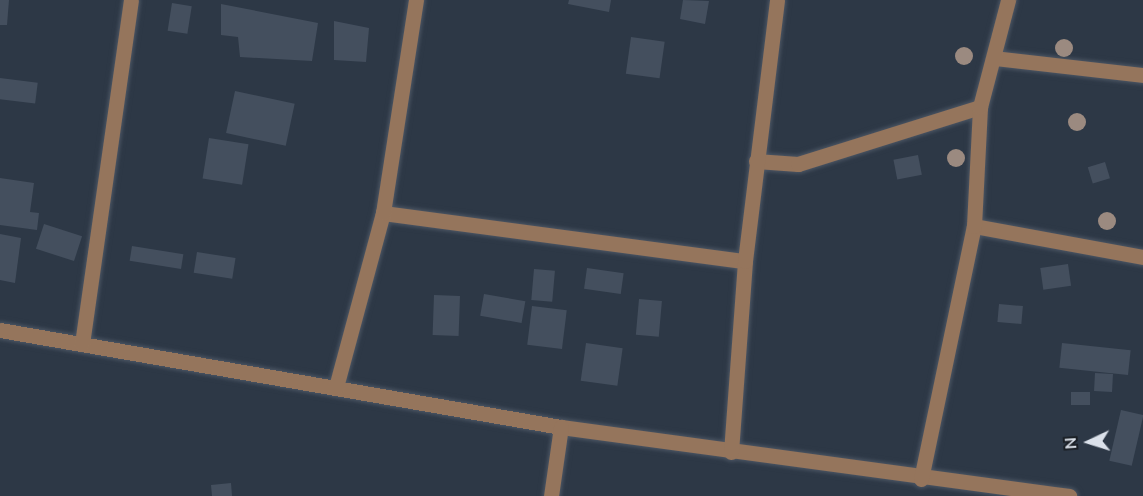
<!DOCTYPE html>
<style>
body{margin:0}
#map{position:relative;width:1143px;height:496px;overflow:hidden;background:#2d3846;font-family:"Nunito Sans",sans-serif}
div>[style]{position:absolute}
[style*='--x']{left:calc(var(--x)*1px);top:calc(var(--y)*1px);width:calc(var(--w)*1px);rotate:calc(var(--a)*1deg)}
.building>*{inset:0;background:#444f5e;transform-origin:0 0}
.roads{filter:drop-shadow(0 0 2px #4c5664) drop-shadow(0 0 2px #4c5664)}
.minor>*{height:15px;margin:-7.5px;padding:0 7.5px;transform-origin:7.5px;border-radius:7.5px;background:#95755c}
.trees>*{width:18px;height:18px;margin:-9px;border-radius:50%;background:#9b8a80}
span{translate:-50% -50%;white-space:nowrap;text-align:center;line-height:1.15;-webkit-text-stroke:5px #1a1f25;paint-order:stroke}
.north{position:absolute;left:1059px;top:412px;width:60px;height:60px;-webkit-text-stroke:4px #1a1f25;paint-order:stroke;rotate:266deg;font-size:16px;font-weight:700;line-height:24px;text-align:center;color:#dbe1ea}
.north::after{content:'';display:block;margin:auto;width:21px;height:27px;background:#dbe1ea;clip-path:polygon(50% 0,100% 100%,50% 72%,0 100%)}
</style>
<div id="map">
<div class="building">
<i style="clip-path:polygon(0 0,9px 0,7px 25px,0 25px)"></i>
<i style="clip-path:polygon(569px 0,611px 0,609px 12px,568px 4px)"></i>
<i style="clip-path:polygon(683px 0,709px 1px,705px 24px,680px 19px)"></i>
<i style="left:172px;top:3px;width:20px;height:28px;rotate:9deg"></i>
<i style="clip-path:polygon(221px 4px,318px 23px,312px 61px,240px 57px,238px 37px,221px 35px)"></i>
<i style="clip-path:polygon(334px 21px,369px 28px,366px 62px,334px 60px)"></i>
<i style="left:631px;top:37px;width:34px;height:37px;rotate:8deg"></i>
<i style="left:0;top:78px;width:38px;height:21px;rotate:7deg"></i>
<i style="left:235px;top:91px;width:61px;height:43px;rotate:12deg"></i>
<i style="left:209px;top:138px;width:40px;height:41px;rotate:9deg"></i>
<i style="left:918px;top:155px;width:20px;height:25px;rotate:79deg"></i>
<i style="left:1105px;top:162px;width:17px;height:18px;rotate:73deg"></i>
<i style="clip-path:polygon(0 178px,34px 183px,30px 212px,39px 213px,37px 230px,0 225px)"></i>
<i style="left:44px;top:224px;width:40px;height:26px;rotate:18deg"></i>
<i style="clip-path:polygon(0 234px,21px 238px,15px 283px,0 280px)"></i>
<i style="left:132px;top:246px;width:52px;height:15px;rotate:9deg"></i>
<i style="left:197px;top:252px;width:39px;height:21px;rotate:9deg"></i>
<i style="left:1068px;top:264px;width:22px;height:28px;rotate:82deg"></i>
<i style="left:587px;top:268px;width:37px;height:21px;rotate:8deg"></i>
<i style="left:534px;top:269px;width:21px;height:31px;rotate:5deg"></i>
<i style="left:484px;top:294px;width:42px;height:22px;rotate:10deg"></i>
<i style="left:434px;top:295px;width:26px;height:40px;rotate:2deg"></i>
<i style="left:639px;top:299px;width:23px;height:36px;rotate:5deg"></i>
<i style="left:999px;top:304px;width:24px;height:18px;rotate:5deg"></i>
<i style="left:532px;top:306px;width:35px;height:39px;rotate:7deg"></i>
<i style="left:586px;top:343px;width:37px;height:38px;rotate:8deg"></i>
<i style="left:1062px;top:343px;width:69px;height:25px;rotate:6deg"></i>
<i style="left:1095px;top:373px;width:18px;height:18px;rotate:3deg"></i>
<i style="left:1071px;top:392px;width:19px;height:13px"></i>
<i style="left:1121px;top:410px;width:23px;height:52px;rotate:13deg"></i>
<i style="clip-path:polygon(231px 483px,232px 496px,212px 496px,211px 485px)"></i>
</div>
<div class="roads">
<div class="minor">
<i style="--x:994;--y:58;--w:150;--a:6.5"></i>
<i style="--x:756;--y:161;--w:42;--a:4.1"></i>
<i style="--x:798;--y:164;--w:191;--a:-17.4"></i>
<i style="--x:383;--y:213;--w:365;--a:7.6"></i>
<i style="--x:974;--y:226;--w:172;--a:10.4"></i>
<i style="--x:0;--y:330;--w:569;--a:9.81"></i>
<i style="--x:561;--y:427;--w:513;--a:7.73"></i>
<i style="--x:82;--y:344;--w:347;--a:-81.9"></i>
<i style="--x:336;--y:387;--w:180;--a:-74.9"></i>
<i style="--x:383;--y:213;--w:216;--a:-81.2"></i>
<i style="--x:731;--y:452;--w:192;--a:-85.8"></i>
<i style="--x:745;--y:261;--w:263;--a:-83"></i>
<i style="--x:921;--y:479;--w:258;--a:-78.2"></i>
<i style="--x:974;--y:226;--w:119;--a:-87.1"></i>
<i style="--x:980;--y:107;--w:111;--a:-75.3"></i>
<i style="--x:551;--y:496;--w:70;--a:-81.8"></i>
</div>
</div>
<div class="trees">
<i style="left:1064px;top:48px"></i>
<i style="left:964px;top:56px"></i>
<i style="left:1077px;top:122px"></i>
<i style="left:956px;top:158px"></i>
<i style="left:1107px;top:221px"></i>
</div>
<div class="north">N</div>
</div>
